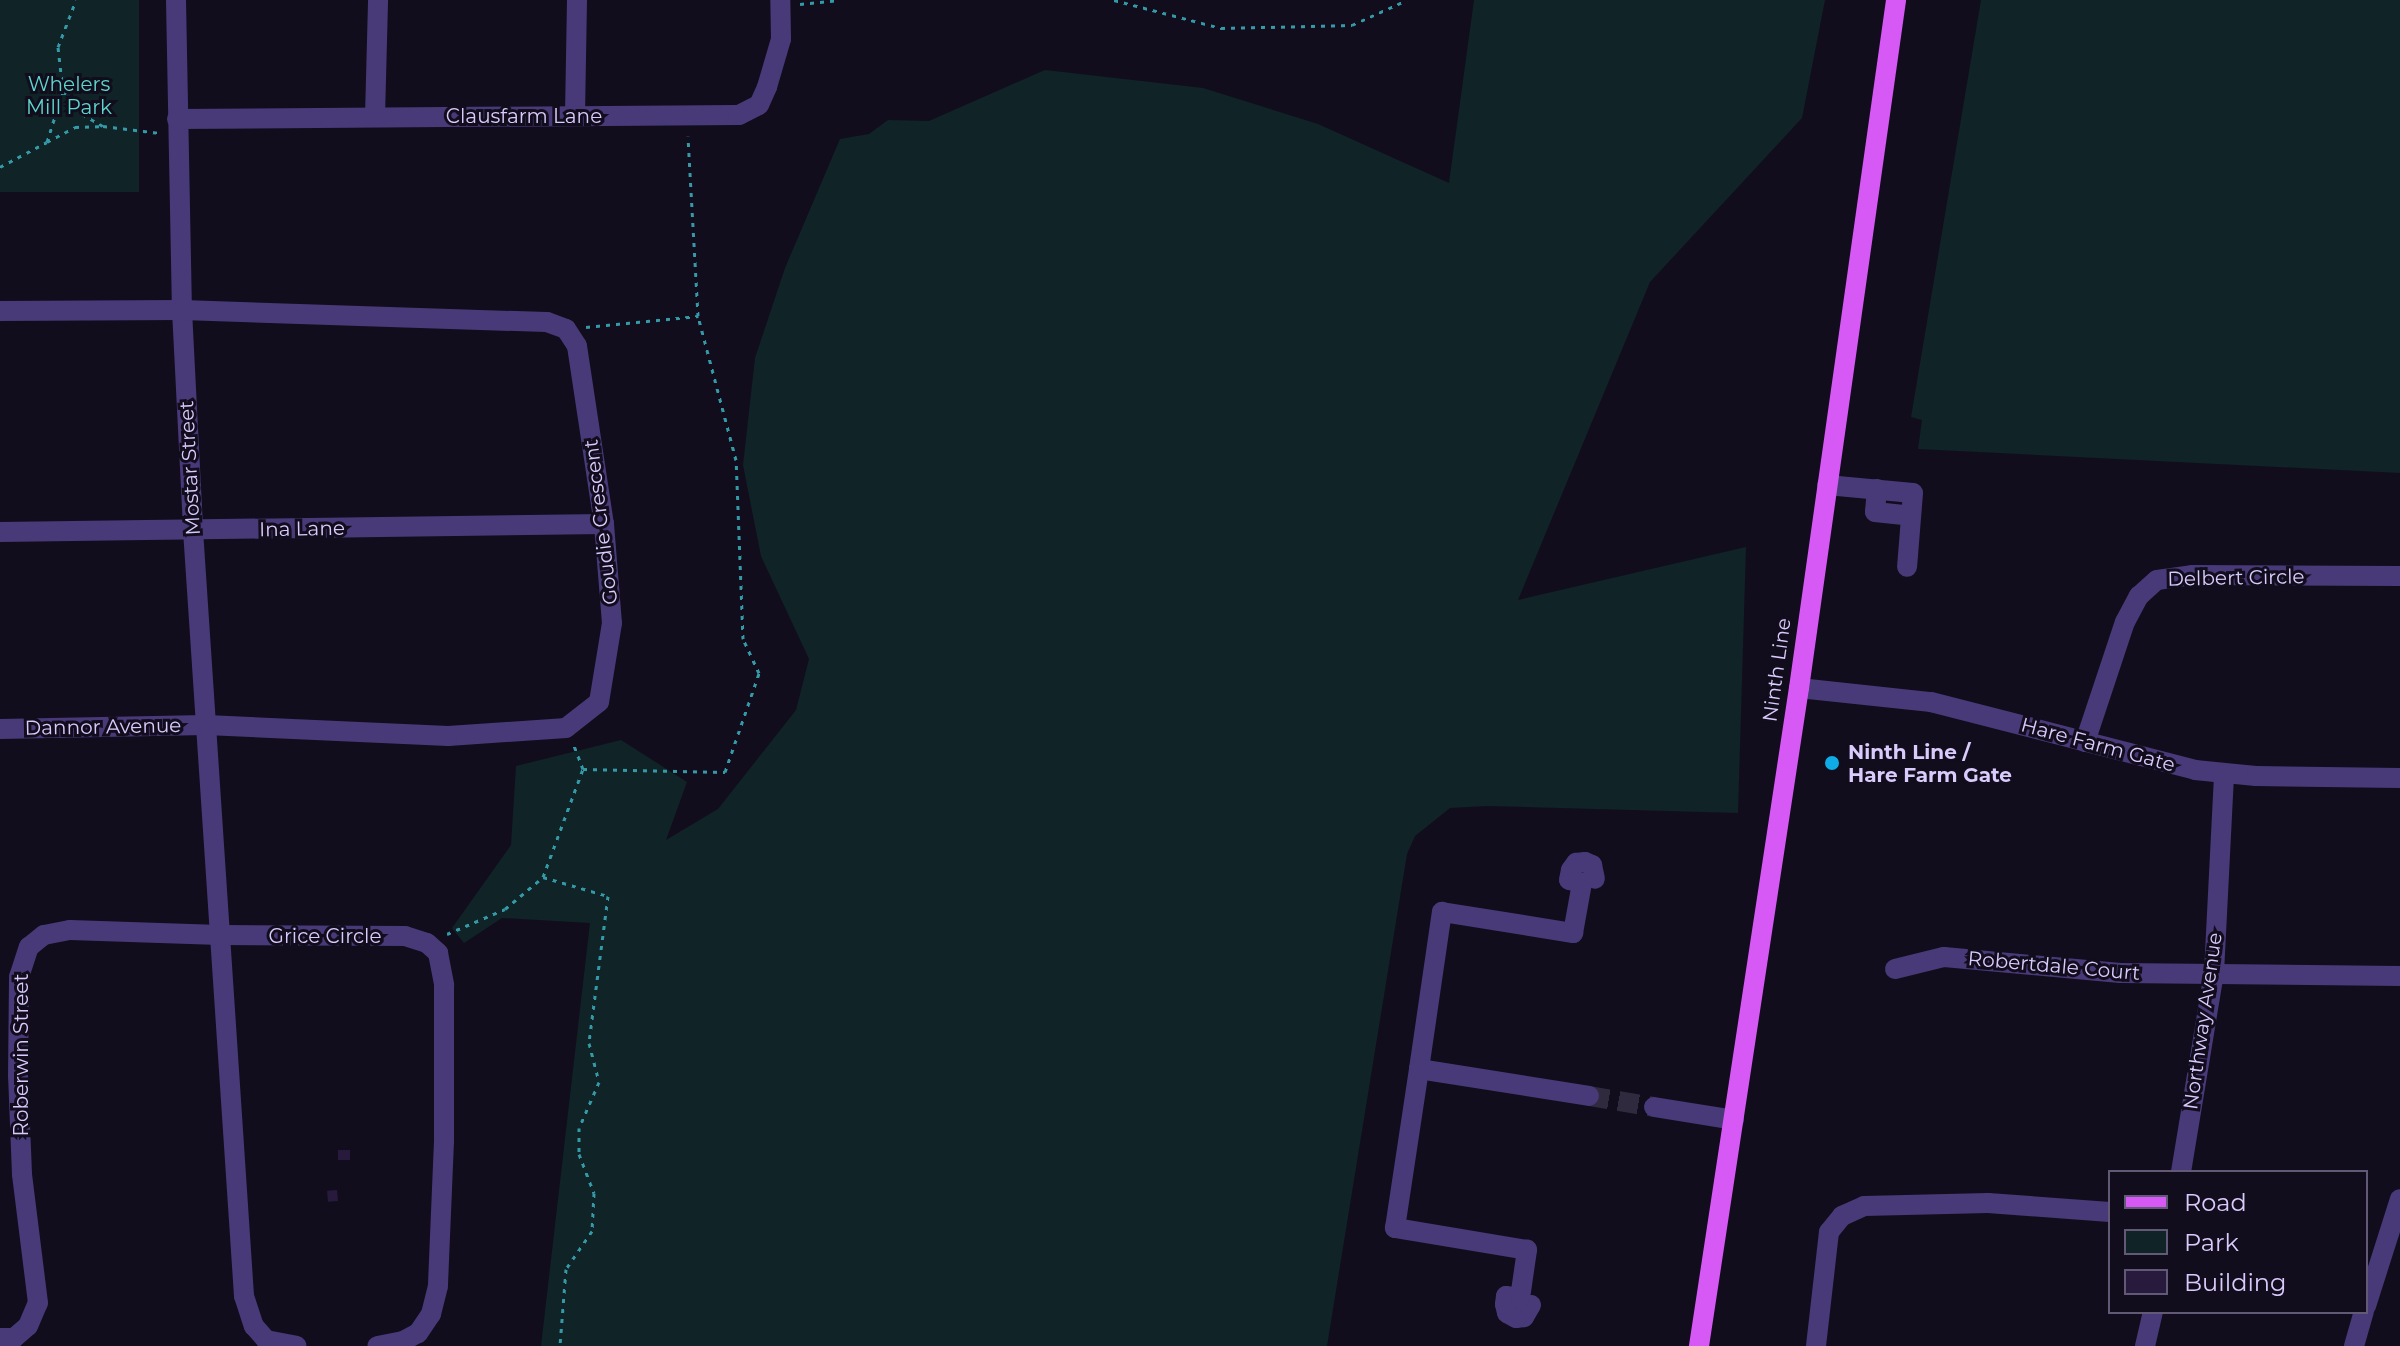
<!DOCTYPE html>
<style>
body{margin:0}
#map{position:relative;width:2400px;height:1346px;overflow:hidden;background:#120d1d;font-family:Montserrat,sans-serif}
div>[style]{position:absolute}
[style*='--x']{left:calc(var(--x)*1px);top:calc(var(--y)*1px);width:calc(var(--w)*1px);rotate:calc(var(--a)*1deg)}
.green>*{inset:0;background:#102326;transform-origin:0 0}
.building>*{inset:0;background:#271a3c;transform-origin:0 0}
.minor-tunnel>*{height:20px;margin-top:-10px;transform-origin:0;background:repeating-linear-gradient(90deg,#302a3e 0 20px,transparent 0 30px)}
.path>*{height:3px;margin-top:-1.5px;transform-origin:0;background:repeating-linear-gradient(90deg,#349aa7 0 4px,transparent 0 10px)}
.minor>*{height:20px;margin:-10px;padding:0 10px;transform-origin:10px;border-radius:10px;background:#483a79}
.major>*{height:20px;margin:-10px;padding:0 10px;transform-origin:10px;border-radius:10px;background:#d659f5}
.dots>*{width:22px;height:22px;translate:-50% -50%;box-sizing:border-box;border:4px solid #120d1d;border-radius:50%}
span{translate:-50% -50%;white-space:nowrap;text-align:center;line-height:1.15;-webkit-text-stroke:6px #120d1d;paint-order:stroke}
.park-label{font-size:20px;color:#5dd6cd}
.street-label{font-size:20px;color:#d9cbfc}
.poi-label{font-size:20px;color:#d9cbfc;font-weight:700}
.left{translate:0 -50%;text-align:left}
.legend{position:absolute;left:2108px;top:1170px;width:260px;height:144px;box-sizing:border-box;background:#120d1d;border:2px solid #625976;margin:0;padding:10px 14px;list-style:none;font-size:24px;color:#d9cbfc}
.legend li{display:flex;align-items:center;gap:16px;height:40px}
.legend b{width:40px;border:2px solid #625976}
</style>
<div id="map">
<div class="green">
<i style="left:0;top:0;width:139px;height:192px"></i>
<i style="clip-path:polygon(1474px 0,1825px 0,1802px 118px,1650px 282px,1518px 600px,1746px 547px,1738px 813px,1487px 806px,1450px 808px,1415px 836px,1407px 854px,1327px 1346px,541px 1346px,590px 923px,502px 918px,464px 943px,452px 928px,511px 845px,516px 766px,621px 740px,687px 782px,666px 840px,718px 809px,796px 710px,809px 659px,761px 556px,743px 465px,755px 358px,785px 268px,840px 139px,869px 134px,888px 120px,929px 121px,1045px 70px,1203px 88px,1318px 124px,1449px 183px)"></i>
<i style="clip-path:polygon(1981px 0,2400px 0,2400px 473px,1918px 449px,1922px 420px,1911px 417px)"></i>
</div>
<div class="building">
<i style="left:350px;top:1150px;width:10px;height:12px;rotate:90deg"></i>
<i style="left:337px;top:1190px;width:11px;height:10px;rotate:85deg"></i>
</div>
<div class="minor-tunnel">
<i style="--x:1589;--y:1096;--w:66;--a:9.6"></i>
</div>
<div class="path">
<i style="--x:1114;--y:0;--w:111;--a:14.7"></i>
<i style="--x:1221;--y:28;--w:131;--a:-1.3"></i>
<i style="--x:1352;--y:25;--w:60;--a:-24.4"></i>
<i style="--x:800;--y:4;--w:40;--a:-5.7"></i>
<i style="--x:63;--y:91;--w:30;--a:50"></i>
<i style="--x:82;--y:114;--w:24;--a:30"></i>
<i style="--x:103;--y:126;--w:57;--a:7"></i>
<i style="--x:47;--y:142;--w:32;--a:-28"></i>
<i style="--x:75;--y:127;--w:24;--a:-2"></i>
<i style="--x:0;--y:167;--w:53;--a:-28"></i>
<i style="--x:47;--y:142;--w:53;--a:-72.6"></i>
<i style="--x:63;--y:91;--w:44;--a:-96.5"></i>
<i style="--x:58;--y:47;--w:50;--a:-69"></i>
<i style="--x:586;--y:327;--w:113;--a:-5.6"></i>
<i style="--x:583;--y:769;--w:142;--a:1.2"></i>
<i style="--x:725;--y:772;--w:105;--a:-71"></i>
<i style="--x:759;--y:673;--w:38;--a:-115"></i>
<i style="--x:743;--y:639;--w:179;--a:-92.2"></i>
<i style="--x:736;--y:460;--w:149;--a:-104.8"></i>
<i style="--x:698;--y:316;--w:180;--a:-93.2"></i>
<i style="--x:543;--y:877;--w:68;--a:16.3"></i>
<i style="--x:608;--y:896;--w:148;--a:97.4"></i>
<i style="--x:589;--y:1043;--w:40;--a:75.6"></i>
<i style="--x:599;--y:1082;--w:50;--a:113.5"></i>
<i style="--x:579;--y:1128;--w:26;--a:90"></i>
<i style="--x:579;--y:1154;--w:42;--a:69"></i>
<i style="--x:594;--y:1193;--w:38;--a:93"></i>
<i style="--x:592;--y:1231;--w:46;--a:124.4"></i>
<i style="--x:566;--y:1269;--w:77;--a:94.5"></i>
<i style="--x:447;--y:934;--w:63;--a:-23.3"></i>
<i style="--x:505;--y:909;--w:50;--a:-40.1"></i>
<i style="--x:543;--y:877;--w:115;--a:-69.7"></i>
<i style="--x:583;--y:769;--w:25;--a:-111"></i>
</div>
<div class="minor">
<i style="--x:176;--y:0;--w:310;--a:88.9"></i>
<i style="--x:182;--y:310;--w:220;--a:87.1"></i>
<i style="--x:193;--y:530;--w:768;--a:86.19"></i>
<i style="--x:244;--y:1296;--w:32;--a:72"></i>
<i style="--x:254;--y:1326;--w:18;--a:49"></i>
<i style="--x:266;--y:1340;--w:31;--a:11"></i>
<i style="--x:575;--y:115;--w:115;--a:-89"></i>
<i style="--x:375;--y:117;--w:117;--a:-88.5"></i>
<i style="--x:177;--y:119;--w:562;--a:-0.41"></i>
<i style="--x:739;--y:115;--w:22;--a:-27"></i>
<i style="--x:759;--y:105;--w:20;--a:-66"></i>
<i style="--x:767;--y:87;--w:50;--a:-73.7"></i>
<i style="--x:781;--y:39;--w:39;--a:-91"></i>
<i style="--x:0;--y:311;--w:182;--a:-0.3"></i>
<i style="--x:182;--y:310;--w:365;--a:1.9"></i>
<i style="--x:547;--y:322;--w:20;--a:20"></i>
<i style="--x:566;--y:329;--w:20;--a:57"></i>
<i style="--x:577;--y:346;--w:180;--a:81.4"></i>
<i style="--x:604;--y:524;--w:99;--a:85.4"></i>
<i style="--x:612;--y:623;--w:80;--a:99.3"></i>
<i style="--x:599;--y:702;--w:42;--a:141.8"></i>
<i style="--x:566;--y:728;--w:118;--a:176.1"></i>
<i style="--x:448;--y:736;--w:242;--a:-177.4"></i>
<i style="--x:206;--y:725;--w:206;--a:178.9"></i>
<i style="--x:1827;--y:485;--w:86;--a:5.3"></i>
<i style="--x:1913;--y:493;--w:74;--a:94.6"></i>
<i style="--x:1877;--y:489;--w:23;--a:95"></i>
<i style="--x:1875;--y:512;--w:36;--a:6"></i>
<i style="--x:0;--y:532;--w:604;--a:-0.76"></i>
<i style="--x:1799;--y:688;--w:133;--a:6.1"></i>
<i style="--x:1931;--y:702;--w:273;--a:14.4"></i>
<i style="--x:2195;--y:770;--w:61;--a:5.6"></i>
<i style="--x:2256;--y:776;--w:144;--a:0.8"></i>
<i style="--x:2085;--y:742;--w:126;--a:-71.6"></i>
<i style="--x:2125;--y:622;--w:30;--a:-62"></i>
<i style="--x:2139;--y:596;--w:24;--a:-42"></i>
<i style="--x:2157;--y:580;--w:35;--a:-8"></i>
<i style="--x:2192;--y:575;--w:208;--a:0.3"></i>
<i style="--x:1895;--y:969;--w:50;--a:-13.8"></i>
<i style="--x:1944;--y:957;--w:177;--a:5.2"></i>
<i style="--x:2120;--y:973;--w:280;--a:0.6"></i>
<i style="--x:1419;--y:1069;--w:159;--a:-81.7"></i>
<i style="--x:1442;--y:912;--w:133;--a:9.1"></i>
<i style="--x:1573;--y:933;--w:51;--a:-79.8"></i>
<i style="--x:1582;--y:883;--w:13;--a:-167"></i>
<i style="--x:1569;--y:880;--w:10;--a:-79"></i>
<i style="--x:1571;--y:870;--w:9;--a:-54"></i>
<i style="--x:1576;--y:863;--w:9;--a:-6"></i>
<i style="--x:1585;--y:862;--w:8;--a:23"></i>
<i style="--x:1592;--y:865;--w:14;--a:78"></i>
<i style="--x:1654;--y:1107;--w:81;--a:9.2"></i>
<i style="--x:2181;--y:1172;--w:202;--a:-80.6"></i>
<i style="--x:2214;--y:973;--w:199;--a:-87.1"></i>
<i style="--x:1531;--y:1305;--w:14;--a:120"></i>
<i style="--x:1524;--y:1317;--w:8;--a:173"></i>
<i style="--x:1516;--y:1318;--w:10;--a:-151"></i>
<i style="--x:1507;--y:1313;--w:9;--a:-103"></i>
<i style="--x:1505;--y:1304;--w:8;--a:-83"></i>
<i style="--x:1506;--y:1296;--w:14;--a:8"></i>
<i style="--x:1520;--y:1298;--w:49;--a:-81.7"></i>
<i style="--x:1527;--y:1250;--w:134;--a:-170.5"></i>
<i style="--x:1395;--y:1228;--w:161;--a:-81.4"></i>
<i style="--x:1419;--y:1069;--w:172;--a:9"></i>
<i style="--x:2366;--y:1306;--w:112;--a:-72.4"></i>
<i style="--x:0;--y:1338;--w:14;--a:0"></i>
<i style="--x:14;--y:1338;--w:18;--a:-41"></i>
<i style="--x:28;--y:1326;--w:25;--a:-67"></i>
<i style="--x:38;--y:1303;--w:130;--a:-97.1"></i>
<i style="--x:22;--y:1174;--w:98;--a:-92.3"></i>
<i style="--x:18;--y:1076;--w:99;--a:-89.4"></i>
<i style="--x:19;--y:977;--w:32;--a:-72"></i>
<i style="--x:29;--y:947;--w:19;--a:-39"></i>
<i style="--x:44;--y:935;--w:26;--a:-11"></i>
<i style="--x:70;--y:930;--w:150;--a:1.9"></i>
<i style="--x:220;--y:935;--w:185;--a:0.3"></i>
<i style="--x:405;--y:936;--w:23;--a:18"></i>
<i style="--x:427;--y:943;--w:15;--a:42"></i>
<i style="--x:438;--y:953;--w:33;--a:79"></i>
<i style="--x:444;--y:985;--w:156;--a:90"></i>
<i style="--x:444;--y:1141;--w:145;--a:92.4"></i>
<i style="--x:438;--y:1286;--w:29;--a:104"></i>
<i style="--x:431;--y:1314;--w:23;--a:124"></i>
<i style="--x:418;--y:1333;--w:17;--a:152"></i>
<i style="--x:403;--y:1341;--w:26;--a:169"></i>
<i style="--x:1816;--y:1346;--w:115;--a:-83.5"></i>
<i style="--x:1829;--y:1232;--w:21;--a:-51"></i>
<i style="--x:1842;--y:1216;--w:24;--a:-24"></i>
<i style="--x:1864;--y:1206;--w:124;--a:-1.4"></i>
<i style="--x:1988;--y:1203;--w:122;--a:4.2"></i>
<i style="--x:2145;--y:1346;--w:35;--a:-77"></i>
<i style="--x:2354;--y:1346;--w:35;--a:-74"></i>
</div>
<div class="major">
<i style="--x:1699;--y:1346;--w:666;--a:-81.36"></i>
<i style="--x:1799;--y:688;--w:695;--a:-81.97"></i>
</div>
<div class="dots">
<i style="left:1832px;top:763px;background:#0eabe6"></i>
</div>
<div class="park-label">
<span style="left:69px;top:96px">Whelers<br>Mill Park</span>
</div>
<div class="street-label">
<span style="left:524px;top:116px">Clausfarm Lane</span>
<span style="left:190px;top:468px;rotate:-93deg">Mostar Street</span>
<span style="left:601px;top:522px;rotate:-97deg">Goudie Crescent</span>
<span style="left:302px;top:529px;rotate:-1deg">Ina Lane</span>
<span style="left:2236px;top:578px;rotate:-1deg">Delbert Circle</span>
<span style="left:1777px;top:670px;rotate:-82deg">Ninth Line</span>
<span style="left:103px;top:727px;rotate:-1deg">Dannor Avenue</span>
<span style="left:2098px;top:745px;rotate:15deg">Hare Farm Gate</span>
<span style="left:325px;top:936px">Grice Circle</span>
<span style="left:2054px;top:966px;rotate:5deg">Robertdale Court</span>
<span style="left:2203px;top:1021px;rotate:-82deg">Northway Avenue</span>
<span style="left:21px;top:1055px;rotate:-90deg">Roberwin Street</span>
</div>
<div class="poi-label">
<span class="left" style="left:1848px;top:764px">Ninth Line /<br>Hare Farm Gate</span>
</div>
<ul class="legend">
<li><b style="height:10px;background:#d659f5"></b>Road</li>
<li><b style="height:22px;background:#102326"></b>Park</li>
<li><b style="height:22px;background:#271a3c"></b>Building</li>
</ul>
</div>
